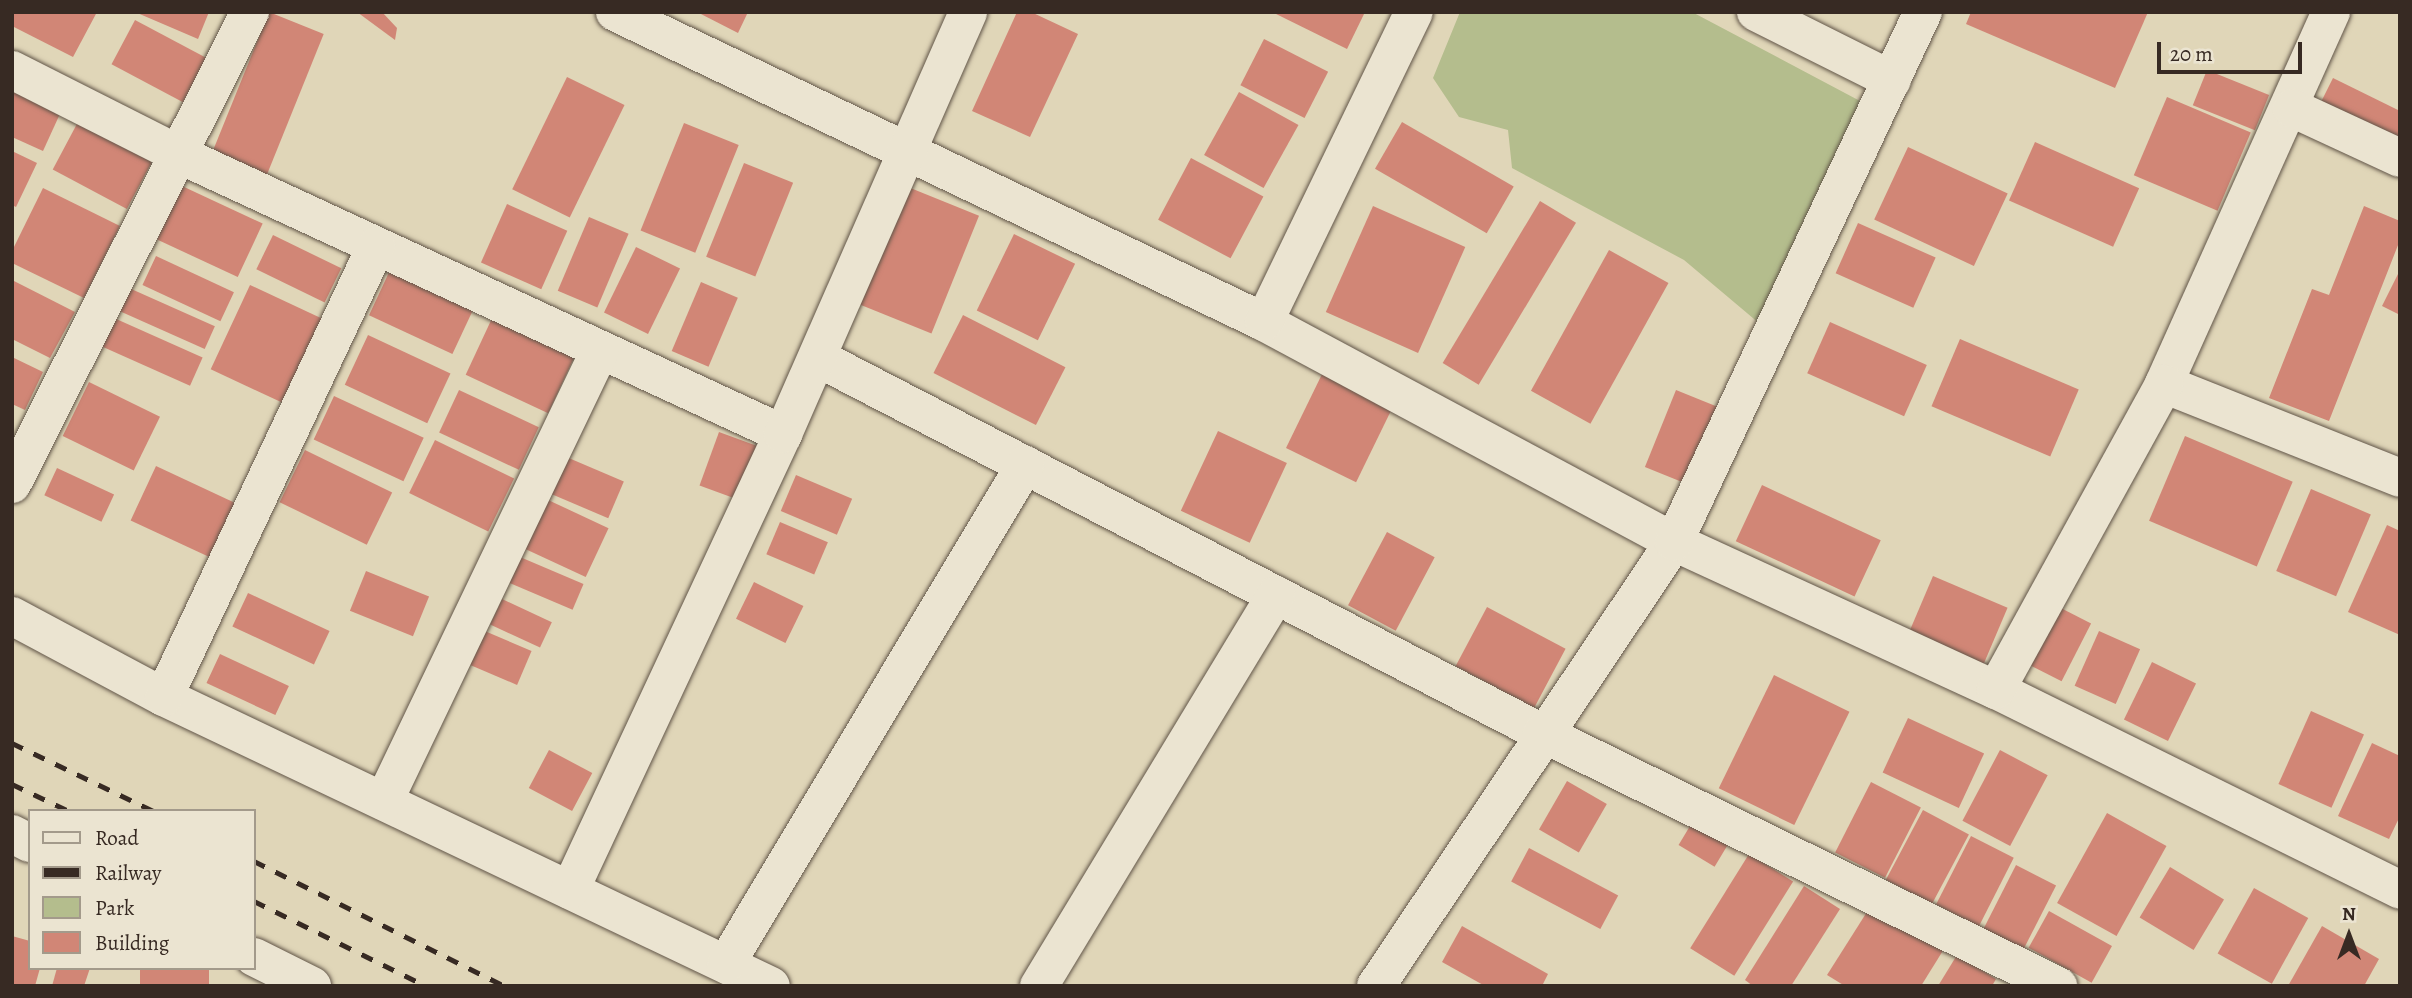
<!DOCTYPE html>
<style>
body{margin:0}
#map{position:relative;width:2412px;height:998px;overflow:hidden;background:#e0d6b8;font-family:Alegreya,serif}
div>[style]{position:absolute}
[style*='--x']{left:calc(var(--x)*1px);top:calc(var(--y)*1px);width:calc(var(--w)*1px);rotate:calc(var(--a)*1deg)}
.green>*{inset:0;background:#b4bd8d}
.building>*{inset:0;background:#d18676;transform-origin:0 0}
.roads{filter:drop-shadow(0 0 2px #615548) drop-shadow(0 0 2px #615548)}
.minor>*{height:38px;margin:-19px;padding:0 19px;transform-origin:19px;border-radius:19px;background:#ebe4d1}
.rail>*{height:5px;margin-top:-2.5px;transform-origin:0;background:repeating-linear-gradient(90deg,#372a23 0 12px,transparent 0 24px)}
span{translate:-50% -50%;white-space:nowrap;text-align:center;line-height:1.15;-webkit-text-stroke:7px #ebe4d1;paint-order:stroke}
.frame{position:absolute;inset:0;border:14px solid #372a23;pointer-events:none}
.legend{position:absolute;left:28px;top:809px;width:228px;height:161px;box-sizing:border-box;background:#ebe4d1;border:2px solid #a39a8b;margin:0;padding:9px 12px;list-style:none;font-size:21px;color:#372a23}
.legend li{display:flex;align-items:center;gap:14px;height:35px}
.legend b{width:35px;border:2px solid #a39a8b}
.north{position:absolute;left:2314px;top:900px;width:70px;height:70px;-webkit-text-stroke:5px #ebe4d1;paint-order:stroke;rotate:0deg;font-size:19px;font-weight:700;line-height:28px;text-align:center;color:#372a23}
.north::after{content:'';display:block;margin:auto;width:24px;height:32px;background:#372a23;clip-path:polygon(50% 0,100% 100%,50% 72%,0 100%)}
.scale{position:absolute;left:2157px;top:42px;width:145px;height:32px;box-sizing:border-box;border:4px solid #372a23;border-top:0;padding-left:9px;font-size:21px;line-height:24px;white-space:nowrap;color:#372a23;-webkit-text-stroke:5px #ebe4d1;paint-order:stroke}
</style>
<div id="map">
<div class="green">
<i style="clip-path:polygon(1460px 12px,1692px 12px,1860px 101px,1760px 324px,1684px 260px,1512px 168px,1508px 130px,1459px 117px,1433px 78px)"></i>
</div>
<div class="building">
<i style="clip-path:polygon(12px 12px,97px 12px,73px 57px,12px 26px)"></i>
<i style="clip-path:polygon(135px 12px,209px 12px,198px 39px)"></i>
<i style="left:269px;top:12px;width:59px;height:157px;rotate:22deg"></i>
<i style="clip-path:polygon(357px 12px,382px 12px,397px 28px,395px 40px)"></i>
<i style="clip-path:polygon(697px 12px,748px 12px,738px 33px)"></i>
<i style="clip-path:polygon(1017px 12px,1031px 12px,1078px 34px,1030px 137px,972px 111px)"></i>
<i style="clip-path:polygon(1272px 12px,1365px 12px,1347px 49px)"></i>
<i style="clip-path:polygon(1971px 12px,2148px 12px,2115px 88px,1966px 24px)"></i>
<i style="left:135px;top:20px;width:81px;height:50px;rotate:28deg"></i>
<i style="left:1264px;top:39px;width:72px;height:52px;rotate:27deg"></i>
<i style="left:2207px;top:70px;width:67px;height:38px;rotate:22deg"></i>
<i style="left:567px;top:77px;width:64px;height:125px;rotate:26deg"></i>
<i style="clip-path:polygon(2333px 78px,2400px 111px,2400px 148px,2318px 108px)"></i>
<i style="clip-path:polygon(12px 82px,64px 105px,43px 151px,12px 137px)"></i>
<i style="left:1239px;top:92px;width:68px;height:72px;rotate:29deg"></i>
<i style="left:2167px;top:97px;width:91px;height:85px;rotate:23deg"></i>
<i style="left:79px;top:120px;width:84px;height:56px;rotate:28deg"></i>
<i style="left:1402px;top:122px;width:129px;height:54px;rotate:30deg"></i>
<i style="left:684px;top:123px;width:59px;height:116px;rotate:22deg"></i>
<i style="left:2035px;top:142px;width:114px;height:64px;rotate:24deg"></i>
<i style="left:1908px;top:147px;width:110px;height:80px;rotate:25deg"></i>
<i style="clip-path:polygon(12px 151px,37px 163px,16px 207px,12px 205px)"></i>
<i style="left:1191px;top:158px;width:82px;height:70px;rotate:28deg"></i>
<i style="left:744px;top:163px;width:53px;height:101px;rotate:22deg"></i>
<i style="left:903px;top:185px;width:82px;height:127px;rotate:22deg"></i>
<i style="left:182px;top:186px;width:89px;height:59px;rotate:25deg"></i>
<i style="clip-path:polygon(43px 188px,120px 226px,84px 298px,12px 263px,12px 251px)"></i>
<i style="left:1540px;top:201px;width:42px;height:189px;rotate:31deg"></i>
<i style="left:507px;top:204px;width:66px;height:64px;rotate:24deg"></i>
<i style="left:1373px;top:206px;width:101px;height:116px;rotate:24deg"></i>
<i style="clip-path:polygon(2364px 206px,2400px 221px,2400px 240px,2329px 421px,2269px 398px,2312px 289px,2329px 295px)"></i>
<i style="left:589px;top:217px;width:43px;height:80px;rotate:23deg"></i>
<i style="left:1858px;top:223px;width:85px;height:55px;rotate:24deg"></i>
<i style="left:1014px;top:234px;width:68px;height:85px;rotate:26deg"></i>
<i style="left:273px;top:235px;width:76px;height:38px;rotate:26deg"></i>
<i style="left:636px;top:247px;width:49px;height:73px;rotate:26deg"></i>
<i style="left:1609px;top:250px;width:68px;height:161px;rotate:29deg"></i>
<i style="left:156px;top:256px;width:86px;height:32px;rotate:25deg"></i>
<i style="left:391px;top:268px;width:92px;height:52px;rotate:25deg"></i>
<i style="clip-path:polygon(2400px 270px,2400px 315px,2382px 306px)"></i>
<i style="clip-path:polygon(12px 280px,75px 312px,50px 358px,12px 339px)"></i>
<i style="left:701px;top:282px;width:40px;height:75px;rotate:23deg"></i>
<i style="left:250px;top:285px;width:84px;height:93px;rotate:25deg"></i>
<i style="left:129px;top:288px;width:94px;height:25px;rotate:24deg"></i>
<i style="left:494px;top:314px;width:91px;height:67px;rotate:25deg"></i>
<i style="left:963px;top:315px;width:115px;height:65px;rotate:27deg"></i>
<i style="left:114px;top:318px;width:97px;height:31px;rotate:24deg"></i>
<i style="left:1830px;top:322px;width:106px;height:56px;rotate:24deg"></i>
<i style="left:368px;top:335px;width:91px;height:55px;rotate:25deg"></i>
<i style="left:1960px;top:339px;width:129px;height:73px;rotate:23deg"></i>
<i style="clip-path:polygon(12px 357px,43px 372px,25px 410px,12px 404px)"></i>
<i style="left:1325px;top:368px;width:78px;height:89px;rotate:26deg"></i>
<i style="left:89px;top:382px;width:79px;height:60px;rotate:26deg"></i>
<i style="left:459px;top:390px;width:88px;height:47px;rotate:25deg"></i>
<i style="left:1676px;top:390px;width:50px;height:83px;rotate:22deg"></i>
<i style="left:334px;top:396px;width:99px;height:48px;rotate:25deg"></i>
<i style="left:1218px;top:431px;width:76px;height:88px;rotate:25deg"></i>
<i style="left:719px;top:432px;width:48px;height:57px;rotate:20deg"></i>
<i style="left:2185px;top:436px;width:117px;height:92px;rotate:23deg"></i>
<i style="left:435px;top:440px;width:88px;height:59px;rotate:26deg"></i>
<i style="left:305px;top:450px;width:97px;height:58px;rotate:26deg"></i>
<i style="left:564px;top:456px;width:65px;height:40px;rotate:23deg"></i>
<i style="left:156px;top:466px;width:88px;height:60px;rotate:25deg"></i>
<i style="left:57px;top:468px;width:63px;height:30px;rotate:25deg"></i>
<i style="left:796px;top:475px;width:61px;height:39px;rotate:23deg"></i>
<i style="left:1762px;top:485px;width:131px;height:62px;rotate:25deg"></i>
<i style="left:2311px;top:489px;width:65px;height:89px;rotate:23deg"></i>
<i style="left:546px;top:499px;width:69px;height:54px;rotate:25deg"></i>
<i style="left:780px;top:522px;width:52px;height:35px;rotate:23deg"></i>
<i style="clip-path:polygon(2387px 525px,2400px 531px,2400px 635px,2348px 612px)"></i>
<i style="left:1387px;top:532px;width:54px;height:83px;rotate:28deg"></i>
<i style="left:520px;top:557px;width:69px;height:28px;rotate:23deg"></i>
<i style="left:366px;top:571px;width:68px;height:43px;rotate:22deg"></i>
<i style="left:1933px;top:576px;width:81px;height:62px;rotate:23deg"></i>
<i style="left:754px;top:582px;width:55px;height:41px;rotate:26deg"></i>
<i style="left:248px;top:593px;width:90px;height:37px;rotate:25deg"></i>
<i style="left:502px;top:599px;width:55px;height:28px;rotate:25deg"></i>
<i style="left:2051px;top:603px;width:45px;height:65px;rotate:27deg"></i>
<i style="left:1487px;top:607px;width:89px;height:67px;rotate:28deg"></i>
<i style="left:480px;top:629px;width:56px;height:37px;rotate:23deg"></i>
<i style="left:2099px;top:631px;width:45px;height:60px;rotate:24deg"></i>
<i style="left:220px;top:654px;width:76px;height:32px;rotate:25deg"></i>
<i style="left:2152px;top:662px;width:49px;height:64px;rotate:26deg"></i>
<i style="left:1774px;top:675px;width:84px;height:126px;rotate:26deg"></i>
<i style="left:2311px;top:711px;width:58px;height:80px;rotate:24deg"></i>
<i style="left:1908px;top:718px;width:84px;height:60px;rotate:25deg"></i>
<i style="clip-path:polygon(2372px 743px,2400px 756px,2400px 816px,2389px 839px,2338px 816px)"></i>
<i style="left:549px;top:750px;width:49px;height:43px;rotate:28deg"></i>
<i style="left:2000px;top:750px;width:54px;height:80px;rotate:28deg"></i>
<i style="left:1567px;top:781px;width:46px;height:56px;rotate:30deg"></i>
<i style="left:1871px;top:782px;width:56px;height:79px;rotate:27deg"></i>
<i style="left:1923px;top:810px;width:52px;height:79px;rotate:28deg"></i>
<i style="left:2107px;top:813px;width:68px;height:103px;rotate:29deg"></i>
<i style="left:1693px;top:821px;width:42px;height:28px;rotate:31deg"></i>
<i style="left:1971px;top:836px;width:48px;height:77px;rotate:27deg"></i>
<i style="left:1529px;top:848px;width:101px;height:38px;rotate:28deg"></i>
<i style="left:1749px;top:854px;width:52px;height:111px;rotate:32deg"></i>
<i style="left:2016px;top:865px;width:45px;height:72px;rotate:27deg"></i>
<i style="left:2170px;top:867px;width:63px;height:59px;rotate:31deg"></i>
<i style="clip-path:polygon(1804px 886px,1840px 909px,1791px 986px,1753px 986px,1745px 980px)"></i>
<i style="left:2254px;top:888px;width:62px;height:75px;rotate:29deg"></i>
<i style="clip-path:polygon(1872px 904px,1944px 949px,1921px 986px,1845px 986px,1827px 975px)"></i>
<i style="left:2049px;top:911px;width:72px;height:42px;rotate:29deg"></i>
<i style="clip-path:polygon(1462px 926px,1548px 974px,1542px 986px,1485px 986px,1442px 962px)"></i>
<i style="clip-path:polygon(2322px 926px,2379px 959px,2364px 986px,2288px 986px)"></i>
<i style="clip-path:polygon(12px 936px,30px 941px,30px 968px,40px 968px,35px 986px,12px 985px)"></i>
<i style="clip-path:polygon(1957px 955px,1996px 979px,1992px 986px,1938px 986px)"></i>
<i style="clip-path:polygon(57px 968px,90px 968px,84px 986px,52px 986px)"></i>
<i style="left:140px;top:968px;width:69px;height:18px"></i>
</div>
<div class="roads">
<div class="minor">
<i style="--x:615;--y:12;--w:719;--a:25.53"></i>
<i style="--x:1264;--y:322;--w:465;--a:28.2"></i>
<i style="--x:1674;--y:542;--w:354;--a:24.7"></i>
<i style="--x:1996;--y:690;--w:451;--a:26.3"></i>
<i style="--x:1756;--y:12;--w:152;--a:26.6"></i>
<i style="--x:2331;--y:12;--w:408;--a:114.2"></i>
<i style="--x:2164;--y:384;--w:254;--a:21.7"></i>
<i style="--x:12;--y:70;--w:186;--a:26.8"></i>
<i style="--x:178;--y:154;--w:667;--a:24.84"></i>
<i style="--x:2292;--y:108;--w:119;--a:24.8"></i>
<i style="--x:1264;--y:322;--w:344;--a:-64.2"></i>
<i style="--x:818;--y:358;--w:815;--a:27.38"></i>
<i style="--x:1542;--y:733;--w:575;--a:26.12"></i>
<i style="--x:12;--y:484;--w:529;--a:-63.24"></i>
<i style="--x:12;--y:616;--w:172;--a:28.1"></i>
<i style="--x:164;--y:697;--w:672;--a:25.46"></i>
<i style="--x:1996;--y:690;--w:349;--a:-61.2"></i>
<i style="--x:164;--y:697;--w:498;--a:-64.8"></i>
<i style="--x:384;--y:801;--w:499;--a:-64.4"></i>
<i style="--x:12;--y:834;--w:20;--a:27"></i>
<i style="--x:570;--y:890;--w:503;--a:-64.96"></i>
<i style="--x:783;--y:434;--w:461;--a:-66.3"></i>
<i style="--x:254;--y:957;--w:65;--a:26.6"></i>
<i style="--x:726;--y:964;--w:582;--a:-59.07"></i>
<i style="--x:1039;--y:986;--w:457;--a:-58.8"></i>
<i style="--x:1376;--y:986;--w:535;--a:-56.13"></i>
<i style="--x:1674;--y:542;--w:586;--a:-64.84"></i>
</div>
</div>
<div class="rail">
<i style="--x:12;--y:743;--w:157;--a:25.7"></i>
<i style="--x:12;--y:784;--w:63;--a:25.3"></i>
<i style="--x:254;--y:861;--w:280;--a:26.5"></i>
<i style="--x:254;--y:901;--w:192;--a:26.3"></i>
</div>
<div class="frame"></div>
<ul class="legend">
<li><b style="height:9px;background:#ebe4d1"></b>Road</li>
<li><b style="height:9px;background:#372a23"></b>Railway</li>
<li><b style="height:19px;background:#b4bd8d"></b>Park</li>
<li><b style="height:19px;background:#d18676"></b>Building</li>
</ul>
<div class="north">N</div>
<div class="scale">20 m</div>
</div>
